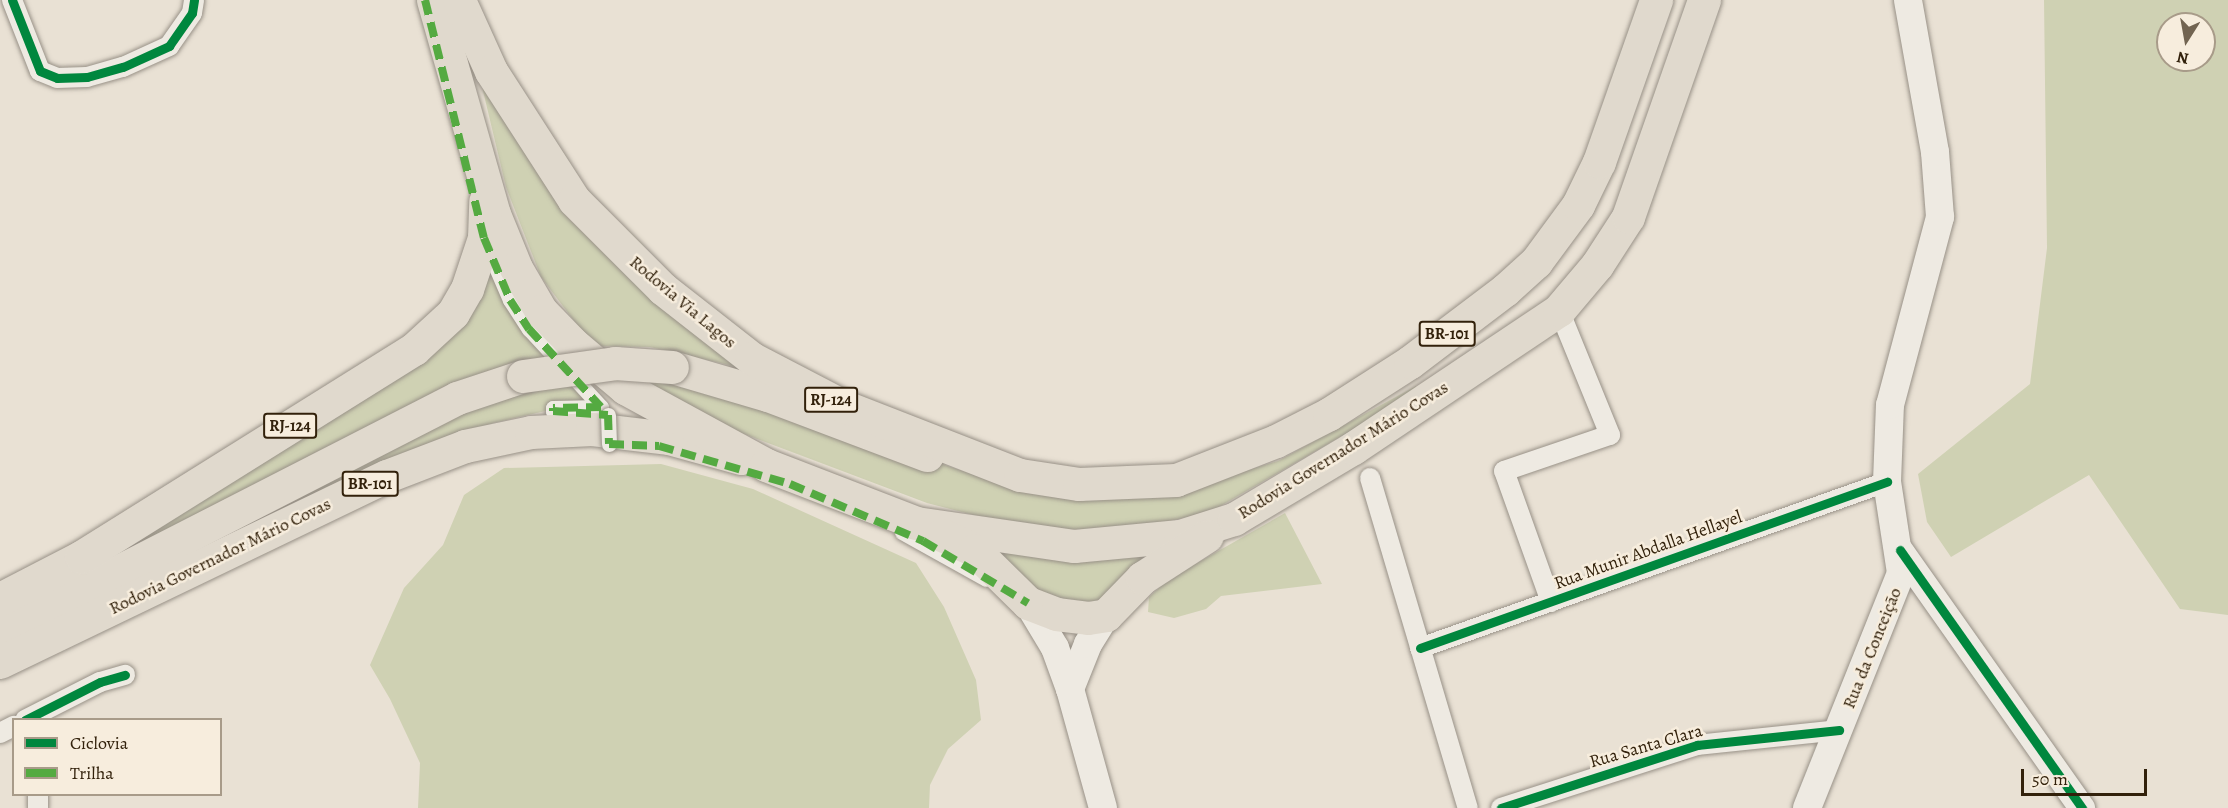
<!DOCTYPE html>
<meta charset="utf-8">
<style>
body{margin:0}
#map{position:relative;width:2228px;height:808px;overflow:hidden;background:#e9e1d4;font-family:Alegreya,serif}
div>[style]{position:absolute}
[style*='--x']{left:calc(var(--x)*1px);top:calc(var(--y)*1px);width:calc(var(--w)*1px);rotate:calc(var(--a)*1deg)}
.green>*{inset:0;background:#cfd1b3}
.roads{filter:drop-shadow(0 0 2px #989187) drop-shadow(0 0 2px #989187)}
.pedestrian>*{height:15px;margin:-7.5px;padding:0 7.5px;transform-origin:7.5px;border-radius:7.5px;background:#eeeae2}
.minor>*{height:20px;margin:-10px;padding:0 10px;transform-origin:10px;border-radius:10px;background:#eeeae2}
.tertiary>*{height:26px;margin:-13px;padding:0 13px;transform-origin:13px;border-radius:13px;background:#eeeae2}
.secondary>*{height:28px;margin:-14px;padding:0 14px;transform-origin:14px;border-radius:14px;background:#eeeae2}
.trunk>*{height:33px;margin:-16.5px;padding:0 16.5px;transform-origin:16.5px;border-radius:16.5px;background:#e0d9cd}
.motorway>*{height:33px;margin:-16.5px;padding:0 16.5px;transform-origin:16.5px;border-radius:16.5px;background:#e0d9cd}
.bridges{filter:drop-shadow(0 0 2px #989187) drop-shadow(0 0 2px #989187)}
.pedestrian-bridge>*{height:15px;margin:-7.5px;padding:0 7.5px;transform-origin:7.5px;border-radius:7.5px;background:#eeeae2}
.trunk-bridge>*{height:33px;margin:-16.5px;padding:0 16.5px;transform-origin:16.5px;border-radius:16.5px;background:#e0d9cd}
.quiet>*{height:8px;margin-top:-4px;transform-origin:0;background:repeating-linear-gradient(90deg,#54aa41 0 15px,transparent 0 23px)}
.cycleway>*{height:9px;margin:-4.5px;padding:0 4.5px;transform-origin:4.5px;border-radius:4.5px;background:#00873e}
span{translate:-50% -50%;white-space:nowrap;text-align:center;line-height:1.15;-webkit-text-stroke:5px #f7eddd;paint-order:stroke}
.shield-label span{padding:2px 4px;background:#f7eddd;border:2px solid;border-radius:4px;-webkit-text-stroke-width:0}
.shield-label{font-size:16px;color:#32210b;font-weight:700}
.street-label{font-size:18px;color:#32210b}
.legend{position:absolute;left:12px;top:718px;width:210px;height:78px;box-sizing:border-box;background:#f7eddd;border:2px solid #a89b89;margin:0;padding:8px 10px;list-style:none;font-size:18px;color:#32210b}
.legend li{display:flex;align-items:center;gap:12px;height:30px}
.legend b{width:30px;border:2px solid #a89b89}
.north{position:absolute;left:2156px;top:12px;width:60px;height:60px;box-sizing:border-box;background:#f7eddd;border:2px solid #a89b89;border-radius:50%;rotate:191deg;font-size:16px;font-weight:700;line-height:24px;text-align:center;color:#32210b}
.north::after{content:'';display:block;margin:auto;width:21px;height:27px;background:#726451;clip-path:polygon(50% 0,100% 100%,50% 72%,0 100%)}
.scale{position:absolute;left:2021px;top:769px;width:126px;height:27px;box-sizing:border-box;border:3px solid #32210b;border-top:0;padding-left:8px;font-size:18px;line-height:21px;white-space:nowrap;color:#32210b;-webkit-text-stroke:4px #f7eddd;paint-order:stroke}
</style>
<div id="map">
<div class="green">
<i style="clip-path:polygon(evenodd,2044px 0,2228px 0,2228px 615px,2180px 609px,2089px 475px,1951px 557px,1927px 522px,1918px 474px,2030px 384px,2047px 248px,2044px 0,2168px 24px,2204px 24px,2204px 60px,2168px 60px,2168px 24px)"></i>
<i style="clip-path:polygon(473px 49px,551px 179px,747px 369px,650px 347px,593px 346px,541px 277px,506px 187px)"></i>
<i style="clip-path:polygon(499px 235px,557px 355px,65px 585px,432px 351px)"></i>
<i style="clip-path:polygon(648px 379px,735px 396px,966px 472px,1079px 494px,1180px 490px,1278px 461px,1416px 386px,1419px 391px,1212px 511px,1109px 536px,1024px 528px,927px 503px,723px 426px,657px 392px)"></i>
<i style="clip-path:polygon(575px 380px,594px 400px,493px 423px,60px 618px,484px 401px)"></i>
<i style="clip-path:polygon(661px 464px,753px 489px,916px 563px,944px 607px,976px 680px,981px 720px,948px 749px,930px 785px,929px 808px,418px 808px,420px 763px,390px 699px,370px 665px,404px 588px,443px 545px,464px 495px,504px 468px)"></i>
<i style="clip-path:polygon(1285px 513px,1322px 584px,1221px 596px,1206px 609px,1174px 618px,1148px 612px,1149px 597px,1169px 579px)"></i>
<i style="clip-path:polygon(991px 543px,1105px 560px,1166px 550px,1099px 603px,1054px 607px)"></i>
</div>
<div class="roads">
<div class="pedestrian">
<i style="--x:486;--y:244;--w:61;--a:66.8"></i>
<i style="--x:510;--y:300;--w:35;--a:57"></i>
<i style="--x:529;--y:329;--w:106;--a:47.3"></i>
<i style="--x:601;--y:407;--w:48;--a:178.8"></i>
<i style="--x:553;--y:408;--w:3;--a:90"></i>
<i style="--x:553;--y:411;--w:46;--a:3.7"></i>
<i style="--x:902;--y:532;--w:96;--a:29.2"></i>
</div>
<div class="minor">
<i style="--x:12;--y:0;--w:76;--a:68.5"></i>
<i style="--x:40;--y:71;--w:18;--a:22"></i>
<i style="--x:57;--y:78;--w:30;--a:-2"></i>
<i style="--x:87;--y:77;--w:37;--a:-16"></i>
<i style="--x:123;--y:67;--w:51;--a:-24.5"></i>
<i style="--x:169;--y:46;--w:40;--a:-55.1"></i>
<i style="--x:192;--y:13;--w:13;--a:-81"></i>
<i style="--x:1370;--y:478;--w:344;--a:73.5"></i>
<i style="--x:1551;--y:602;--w:139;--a:-109.7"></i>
<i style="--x:1504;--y:471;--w:112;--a:-18.8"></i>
<i style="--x:1610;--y:435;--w:135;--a:-112.2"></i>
<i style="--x:1420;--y:648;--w:496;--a:-19.6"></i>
<i style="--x:25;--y:720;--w:84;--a:-26.9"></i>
<i style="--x:100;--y:682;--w:26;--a:-16"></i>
<i style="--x:0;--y:733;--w:16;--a:-27"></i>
<i style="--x:38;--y:794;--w:14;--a:90"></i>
<i style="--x:1501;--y:808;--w:206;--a:-17.8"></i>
<i style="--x:1697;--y:745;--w:143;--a:-6"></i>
</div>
<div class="tertiary">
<i style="--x:1900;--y:550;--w:316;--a:54.8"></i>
</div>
<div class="secondary">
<i style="--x:1028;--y:603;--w:52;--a:59"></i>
<i style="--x:1055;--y:648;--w:44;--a:69.9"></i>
<i style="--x:1070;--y:689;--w:123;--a:74.5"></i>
<i style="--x:1070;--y:689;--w:48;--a:-68.2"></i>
<i style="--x:1088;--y:644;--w:34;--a:-58"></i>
<i style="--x:1807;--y:808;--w:253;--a:-68.2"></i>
<i style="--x:1901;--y:573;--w:92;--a:-98.7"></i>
<i style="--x:1887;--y:482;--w:77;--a:-87.8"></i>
<i style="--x:1890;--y:405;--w:195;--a:-75.1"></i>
<i style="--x:1940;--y:217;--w:65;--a:-94.4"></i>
<i style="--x:1935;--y:152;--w:154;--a:-100.1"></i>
</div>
<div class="trunk">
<i style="--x:672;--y:367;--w:100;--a:16.3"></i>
<i style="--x:768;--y:395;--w:170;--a:20.7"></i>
<i style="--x:0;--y:632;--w:513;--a:-27.11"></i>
<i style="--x:457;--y:398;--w:70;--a:-18.4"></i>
<i style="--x:0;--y:662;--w:429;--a:-25.7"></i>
<i style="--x:387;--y:476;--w:84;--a:-21"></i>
<i style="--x:465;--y:446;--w:67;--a:-12"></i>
<i style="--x:531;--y:432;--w:61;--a:-2.8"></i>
<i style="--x:592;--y:429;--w:78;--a:6.7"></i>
<i style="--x:669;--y:438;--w:75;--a:15.5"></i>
</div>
<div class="motorway">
<i style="--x:433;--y:0;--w:223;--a:74.1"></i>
<i style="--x:494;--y:214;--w:58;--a:67.8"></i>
<i style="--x:516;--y:268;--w:50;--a:59.8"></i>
<i style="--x:541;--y:311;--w:45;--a:45.9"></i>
<i style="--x:572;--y:343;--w:70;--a:40.3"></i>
<i style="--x:625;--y:388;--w:161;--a:28.6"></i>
<i style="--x:766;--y:465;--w:161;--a:21.1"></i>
<i style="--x:916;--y:523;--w:160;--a:8.3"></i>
<i style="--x:1074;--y:546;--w:106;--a:-5.4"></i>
<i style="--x:1180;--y:536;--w:57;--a:-17.5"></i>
<i style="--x:1234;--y:519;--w:139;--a:-30.8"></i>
<i style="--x:1353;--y:448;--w:248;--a:-33.8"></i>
<i style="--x:1559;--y:310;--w:59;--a:-49.8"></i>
<i style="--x:1597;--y:265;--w:57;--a:-57.1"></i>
<i style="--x:1628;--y:217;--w:230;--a:-70.7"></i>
<i style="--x:459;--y:0;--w:78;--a:65.7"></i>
<i style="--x:491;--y:71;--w:153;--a:57.2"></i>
<i style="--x:574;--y:200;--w:126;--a:45"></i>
<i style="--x:663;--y:289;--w:112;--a:38.1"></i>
<i style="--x:751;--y:358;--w:104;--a:27.6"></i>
<i style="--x:843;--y:406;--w:190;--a:21.3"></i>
<i style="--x:1020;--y:475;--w:60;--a:8.7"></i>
<i style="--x:1079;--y:484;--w:97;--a:-2.4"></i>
<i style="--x:1176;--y:480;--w:107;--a:-21.3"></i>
<i style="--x:1276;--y:441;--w:59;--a:-27"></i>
<i style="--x:1329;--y:414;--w:96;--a:-32.7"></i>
<i style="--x:1410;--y:362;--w:119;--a:-37.2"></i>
<i style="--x:1505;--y:290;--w:42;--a:-42.1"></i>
<i style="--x:1536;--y:262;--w:71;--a:-53.6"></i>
<i style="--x:1578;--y:205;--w:48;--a:-64"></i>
<i style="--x:1599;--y:162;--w:172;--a:-70.6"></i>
<i style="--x:942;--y:535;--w:35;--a:25"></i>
<i style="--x:974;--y:550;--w:76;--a:44.5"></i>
<i style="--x:1028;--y:603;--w:30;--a:21"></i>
<i style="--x:1056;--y:614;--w:32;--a:7"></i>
<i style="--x:1088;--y:618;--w:18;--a:-9"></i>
<i style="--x:1106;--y:615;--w:52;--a:-45.8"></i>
<i style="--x:1142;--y:578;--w:77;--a:-32.9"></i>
<i style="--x:0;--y:599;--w:91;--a:-27.4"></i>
<i style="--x:81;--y:557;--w:393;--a:-32"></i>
<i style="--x:414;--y:349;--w:53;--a:-42.7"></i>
<i style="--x:453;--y:313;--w:28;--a:-60"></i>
<i style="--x:467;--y:289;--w:54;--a:-71.6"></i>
<i style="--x:484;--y:238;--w:37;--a:-88"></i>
</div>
</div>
<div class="bridges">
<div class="pedestrian-bridge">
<i style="--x:608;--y:415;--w:29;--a:88"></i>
</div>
<div class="trunk-bridge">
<i style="--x:523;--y:376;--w:93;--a:-8"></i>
<i style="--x:615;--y:363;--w:57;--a:4"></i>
</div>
</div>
<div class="quiet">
<i style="--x:425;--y:0;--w:245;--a:76.1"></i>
<i style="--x:484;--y:238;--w:67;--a:67.2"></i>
<i style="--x:510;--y:300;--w:35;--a:57"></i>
<i style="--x:529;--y:329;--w:106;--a:47.3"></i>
<i style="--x:601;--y:407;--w:48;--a:178.8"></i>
<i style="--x:553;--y:408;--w:3;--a:90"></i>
<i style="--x:553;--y:411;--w:55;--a:4.2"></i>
<i style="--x:608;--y:415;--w:29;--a:88"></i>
<i style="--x:609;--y:444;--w:50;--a:2.3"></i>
<i style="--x:659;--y:446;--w:136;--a:16.2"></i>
<i style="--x:790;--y:484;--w:145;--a:23.2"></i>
<i style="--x:923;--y:541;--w:122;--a:30.6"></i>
</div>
<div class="cycleway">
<i style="--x:12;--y:0;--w:76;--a:68.5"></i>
<i style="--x:40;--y:71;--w:18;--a:22"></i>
<i style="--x:57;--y:78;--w:30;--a:-2"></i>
<i style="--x:87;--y:77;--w:37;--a:-16"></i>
<i style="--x:123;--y:67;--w:51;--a:-24.5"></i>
<i style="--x:169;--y:46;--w:40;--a:-55.1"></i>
<i style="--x:192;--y:13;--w:13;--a:-81"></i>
<i style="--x:1900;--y:550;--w:316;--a:54.8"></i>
<i style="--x:1420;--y:648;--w:496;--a:-19.6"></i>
<i style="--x:25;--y:720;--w:84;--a:-26.9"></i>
<i style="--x:100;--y:682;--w:26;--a:-16"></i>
<i style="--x:1501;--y:808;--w:206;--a:-17.8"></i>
<i style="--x:1697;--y:745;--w:143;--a:-6"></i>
</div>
<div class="shield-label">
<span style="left:1447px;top:334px">BR-101</span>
<span style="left:831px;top:400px">RJ-124</span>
<span style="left:290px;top:426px">RJ-124</span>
<span style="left:370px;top:484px">BR-101</span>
</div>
<div class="street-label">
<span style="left:683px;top:302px;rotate:40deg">Rodovia Via Lagos</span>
<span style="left:1343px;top:450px;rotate:-32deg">Rodovia Governador Mário Covas</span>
<span style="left:1648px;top:550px;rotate:-20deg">Rua Munir Abdalla Hellayel</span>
<span style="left:220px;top:556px;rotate:-26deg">Rodovia Governador Mário Covas</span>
<span style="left:1872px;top:648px;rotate:-68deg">Rua da Conceição</span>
<span style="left:1646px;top:746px;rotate:-16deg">Rua Santa Clara</span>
</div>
<ul class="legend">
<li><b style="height:8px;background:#00873e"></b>Ciclovia</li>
<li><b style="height:8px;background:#54aa41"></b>Trilha</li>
</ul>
<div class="north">N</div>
<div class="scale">50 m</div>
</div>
